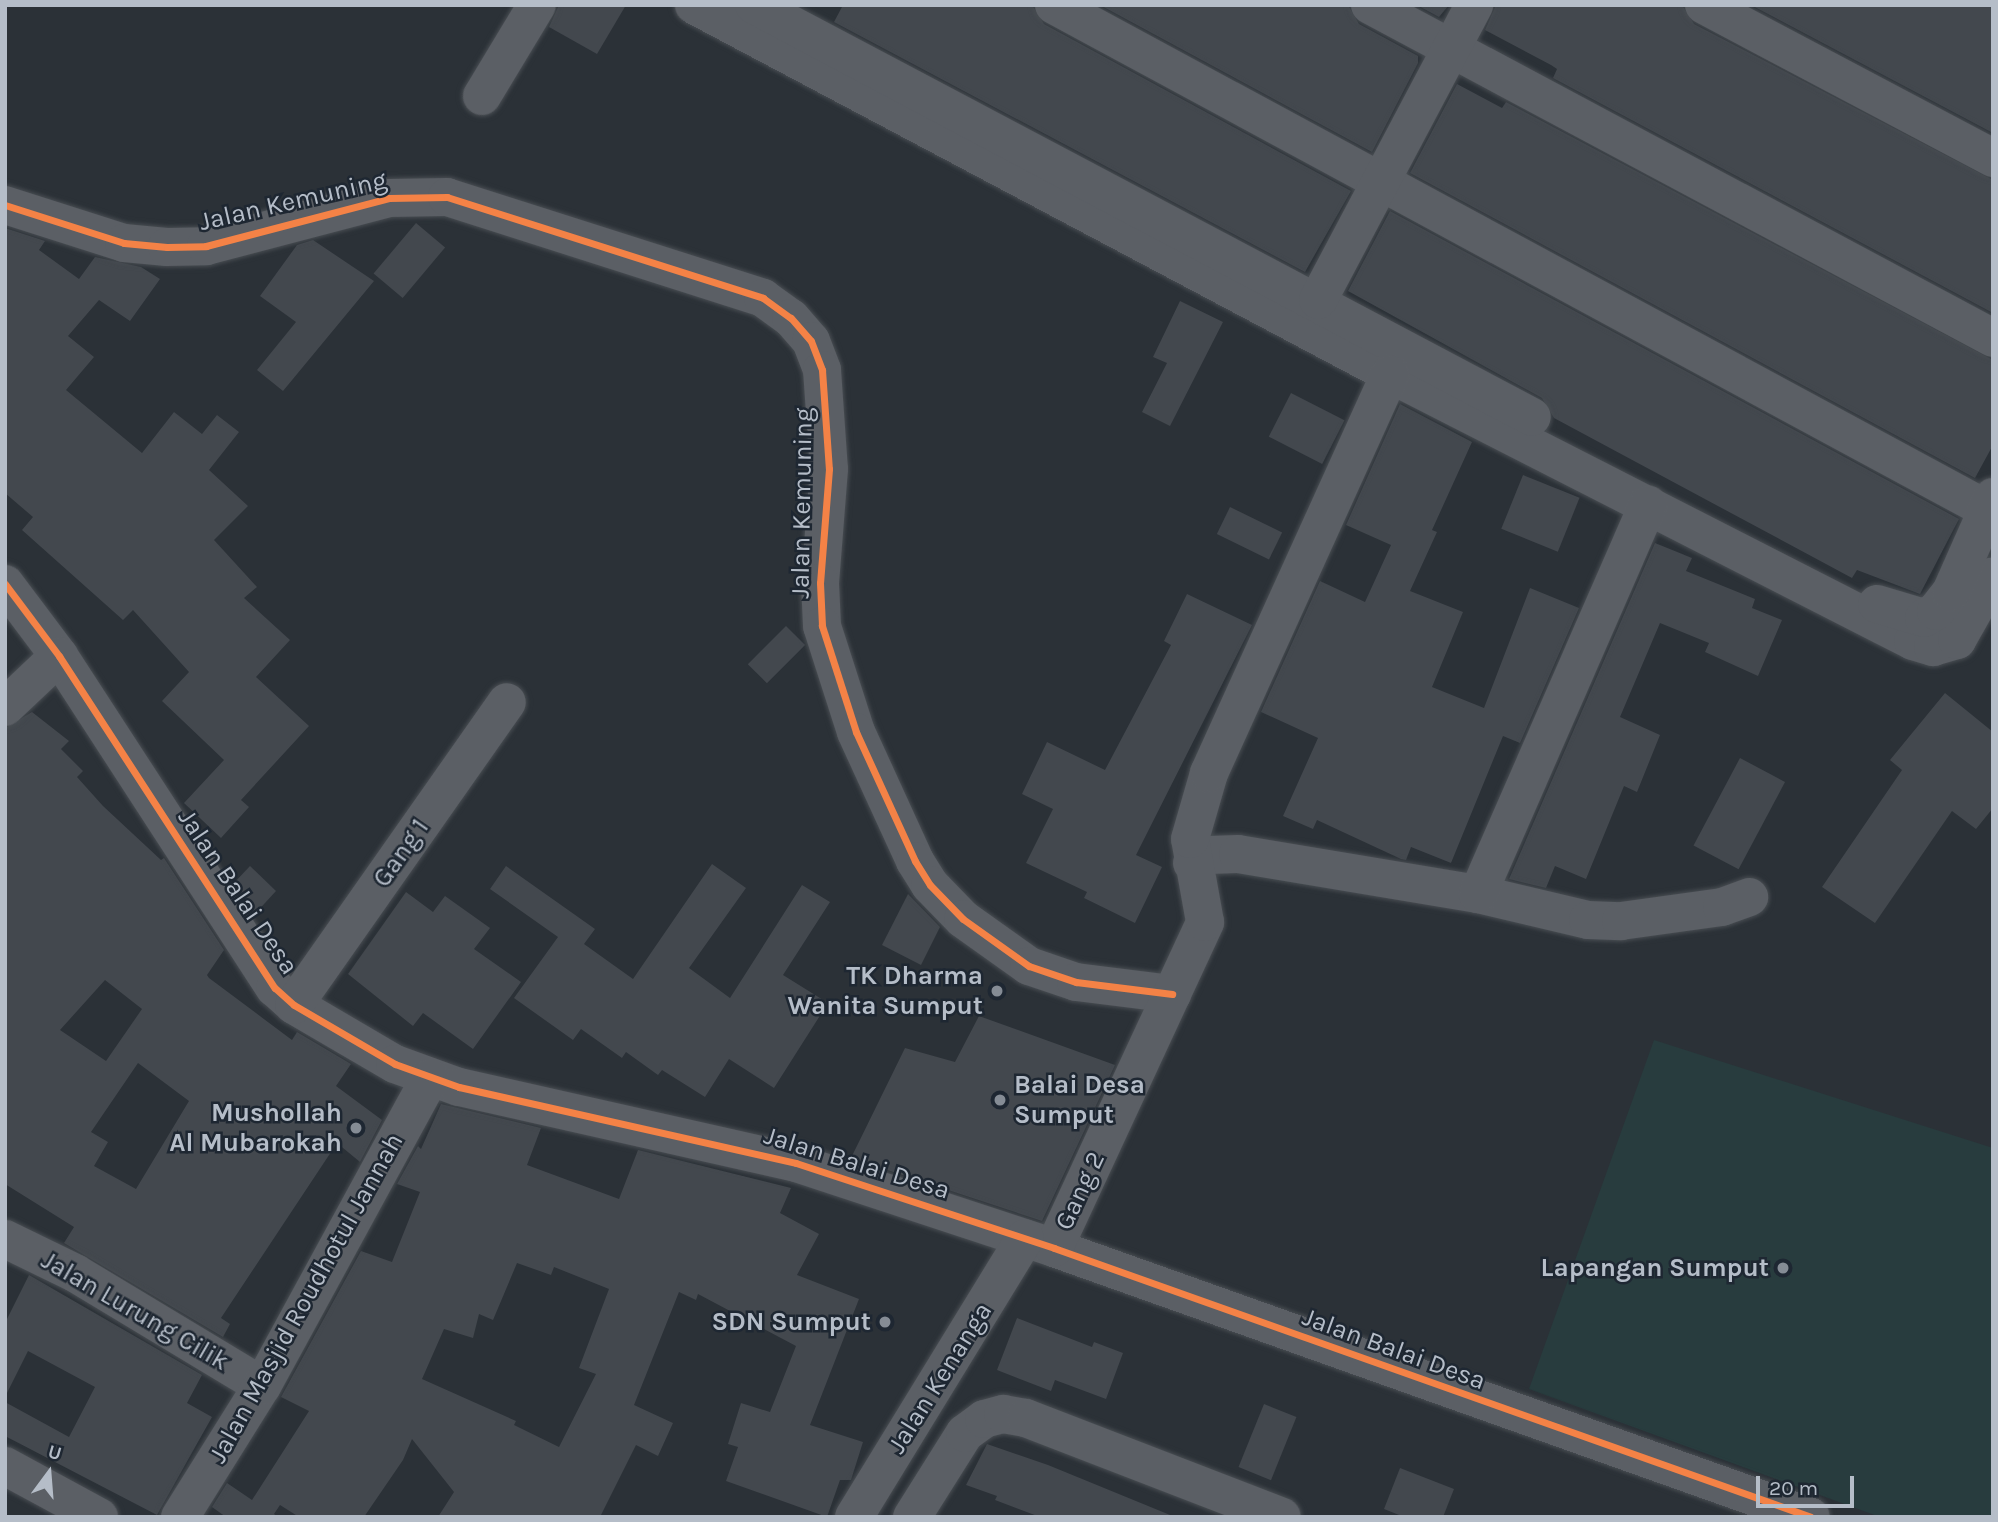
<!DOCTYPE html>
<style>
body{margin:0}
#map{position:relative;width:1998px;height:1522px;overflow:hidden;background:#2b3137;font-family:Karla,sans-serif}
div>[style]{position:absolute}
[style*='--x']{left:calc(var(--x)*1px);top:calc(var(--y)*1px);width:calc(var(--w)*1px);rotate:calc(var(--a)*1deg)}
.green>*{inset:0;background:#283c3e}
.building>*{inset:0;background:#43484e;transform-origin:0 0}
.roads{filter:drop-shadow(0 0 2px #484d52) drop-shadow(0 0 2px #484d52)}
.street>*{height:38px;margin:-19px;padding:0 19px;transform-origin:19px;border-radius:19px;background:#5b5f65}
.cycleway>*{height:7px;margin:-3.5px;padding:0 3.5px;transform-origin:3.5px;border-radius:3.5px;background:#f48246}
.dots>*{width:19px;height:19px;translate:-50% -50%;box-sizing:border-box;border:4px solid #1e2732;border-radius:50%}
span{translate:-50% -50%;white-space:nowrap;text-align:center;line-height:1.15;-webkit-text-stroke:5px #1e2732;paint-order:stroke}
.street-label{font-size:26px;color:#b5bdc8}
.poi-label{font-size:26px;color:#b5bdc8;font-weight:700}
.right{translate:-100% -50%;text-align:right}
.left{translate:0 -50%;text-align:left}
.frame{position:absolute;inset:0;border:7px solid #b5bdc8;pointer-events:none}
.north{position:absolute;left:14px;top:1438px;width:70px;height:70px;-webkit-text-stroke:5px #1e2732;paint-order:stroke;rotate:16deg;font-size:19px;font-weight:700;line-height:28px;text-align:center;color:#b5bdc8}
.north::after{content:'';display:block;margin:auto;width:24px;height:32px;background:#b5bdc8;clip-path:polygon(50% 0,100% 100%,50% 72%,0 100%)}
.scale{position:absolute;left:1756px;top:1476px;width:98px;height:32px;box-sizing:border-box;border:4px solid #b5bdc8;border-top:0;padding-left:9px;font-size:21px;line-height:24px;white-space:nowrap;color:#b5bdc8;-webkit-text-stroke:5px #1e2732;paint-order:stroke}
</style>
<div id="map">
<div class="green">
<i style="clip-path:polygon(1654px 1040px,1993px 1148px,1993px 1517px,1880px 1517px,1529px 1389px)"></i>
</div>
<div class="building">
<i style="clip-path:polygon(559px 5px,626px 5px,597px 54px,549px 27px)"></i>
<i style="clip-path:polygon(843px 5px,1032px 5px,1044px 24px,1351px 191px,1305px 272px,834px 22px)"></i>
<i style="clip-path:polygon(1100px 5px,1348px 5px,1359px 24px,1418px 56px,1418px 63px,1372px 152px)"></i>
<i style="clip-path:polygon(1417px 5px,1449px 5px,1439px 17px)"></i>
<i style="clip-path:polygon(1496px 5px,1682px 5px,1694px 24px,1993px 180px,1993px 313px,1553px 78px,1557px 69px,1551px 65px,1485px 30px)"></i>
<i style="clip-path:polygon(1751px 5px,1993px 5px,1993px 133px)"></i>
<i style="clip-path:polygon(1457px 84px,1502px 108px,1506px 102px,1993px 360px,1993px 445px,1975px 478px,1410px 173px)"></i>
<i style="clip-path:polygon(1390px 211px,1959px 519px,1920px 594px,1857px 570px,1852px 578px,1554px 418px,1542px 398px,1348px 291px)"></i>
<i style="left:416px;top:223px;width:38px;height:66px;rotate:40deg"></i>
<i style="clip-path:polygon(5px 228px,45px 241px,39px 250px,79px 279px,95px 257px,141px 267px,160px 279px,130px 321px,99px 300px,68px 336px,94px 357px,66px 390px,142px 453px,174px 412px,202px 434px,217px 415px,239px 432px,209px 470px,248px 506px,214px 540px,257px 587px,244px 598px,290px 640px,256px 677px,309px 726px,241px 800px,249px 807px,221px 838px,184px 803px,224px 760px,162px 701px,189px 672px,133px 610px,123px 620px,22px 530px,33px 517px,5px 493px)"></i>
<i style="clip-path:polygon(313px 240px,374px 281px,283px 391px,257px 370px,296px 322px,260px 296px,297px 245px)"></i>
<i style="clip-path:polygon(1180px 301px,1223px 322px,1170px 426px,1142px 412px,1167px 363px,1153px 357px)"></i>
<i style="left:1291px;top:393px;width:60px;height:49px;rotate:27deg"></i>
<i style="clip-path:polygon(1400px 404px,1472px 442px,1432px 530px,1437px 532px,1410px 591px,1463px 612px,1432px 687px,1484px 708px,1530px 588px,1579px 608px,1520px 743px,1503px 736px,1451px 863px,1411px 847px,1406px 860px,1401px 859px,1317px 820px,1313px 829px,1283px 816px,1318px 738px,1261px 712px,1320px 581px,1365px 602px,1391px 545px,1346px 525px)"></i>
<i style="left:1523px;top:475px;width:61px;height:58px;rotate:22deg"></i>
<i style="left:1230px;top:507px;width:58px;height:30px;rotate:26deg"></i>
<i style="clip-path:polygon(1655px 543px,1692px 558px,1686px 571px,1755px 599px,1752px 608px,1782px 620px,1758px 676px,1705px 652px,1709px 643px,1660px 623px,1620px 717px,1660px 735px,1637px 792px,1624px 786px,1586px 879px,1555px 866px,1546px 888px,1509px 879px)"></i>
<i style="clip-path:polygon(1187px 594px,1252px 625px,1136px 855px,1162px 867px,1135px 923px,1084px 898px,1087px 892px,1026px 863px,1053px 809px,1022px 794px,1047px 742px,1105px 770px,1171px 645px,1164px 641px)"></i>
<i style="left:786px;top:626px;width:27px;height:54px;rotate:45deg"></i>
<i style="clip-path:polygon(1945px 693px,1993px 732px,1993px 808px,1976px 829px,1952px 811px,1875px 923px,1822px 887px,1902px 770px,1890px 760px)"></i>
<i style="clip-path:polygon(evenodd,32px 712px,69px 741px,61px 749px,83px 771px,77px 777px,103px 806px,161px 860px,164px 858px,224px 950px,207px 975px,209px 978px,292px 1040px,297px 1032px,351px 1064px,336px 1086px,382px 1120px,360px 1162px,337px 1143px,221px 1318px,230px 1324px,223px 1337px,64px 1243px,74px 1227px,5px 1184px,5px 728px,32px 712px,105px 980px,142px 1009px,106px 1061px,60px 1030px,105px 980px,32px 712px,138px 1063px,189px 1101px,136px 1189px,94px 1166px,108px 1142px,91px 1132px,138px 1063px)"></i>
<i style="left:1740px;top:758px;width:51px;height:99px;rotate:28deg"></i>
<i style="clip-path:polygon(712px 864px,746px 888px,689px 968px,730px 998px,802px 885px,830px 902px,783px 975px,828px 1003px,774px 1088px,729px 1059px,705px 1097px,662px 1070px,658px 1075px,626px 1052px,622px 1058px,581px 1029px,573px 1040px,514px 998px,558px 937px,490px 889px,506px 866px,595px 929px,584px 944px,633px 979px)"></i>
<i style="clip-path:polygon(250px 866px,276px 891px,254px 915px,233px 884px)"></i>
<i style="clip-path:polygon(406px 892px,433px 912px,445px 896px,490px 928px,474px 949px,521px 982px,473px 1049px,423px 1013px,413px 1026px,348px 974px)"></i>
<i style="clip-path:polygon(908px 894px,940px 927px,921px 965px,882px 945px)"></i>
<i style="clip-path:polygon(979px 1016px,1115px 1065px,1042px 1221px,851px 1158px,905px 1048px,955px 1062px)"></i>
<i style="clip-path:polygon(evenodd,441px 1104px,541px 1128px,527px 1165px,619px 1199px,638px 1150px,791px 1188px,780px 1213px,819px 1234px,797px 1275px,859px 1299px,810px 1425px,863px 1442px,851px 1480px,840px 1480px,827px 1517px,726px 1481px,738px 1447px,728px 1444px,741px 1403px,770px 1412px,796px 1346px,698px 1294px,696px 1300px,679px 1292px,634px 1405px,673px 1423px,658px 1456px,636px 1445px,600px 1517px,438px 1517px,454px 1492px,412px 1439px,403px 1460px,364px 1517px,299px 1517px,280px 1505px,274px 1514px,278px 1517px,226px 1517px,212px 1507px,227px 1483px,252px 1500px,309px 1411px,281px 1397px,361px 1251px,392px 1262px,420px 1192px,397px 1184px,418px 1146px,421px 1149px,441px 1104px,517px 1263px,551px 1275px,554px 1267px,609px 1289px,579px 1368px,596px 1374px,559px 1447px,514px 1425px,516px 1421px,422px 1379px,444px 1329px,473px 1338px,479px 1314px,493px 1320px,517px 1263px)"></i>
<i style="clip-path:polygon(29px 1275px,202px 1375px,187px 1403px,212px 1417px,157px 1515px,5px 1436px,5px 1402px,69px 1437px,95px 1387px,28px 1351px,5px 1397px,5px 1323px)"></i>
<i style="clip-path:polygon(1017px 1318px,1092px 1347px,1094px 1342px,1123px 1353px,1106px 1399px,1055px 1380px,1051px 1391px,997px 1370px)"></i>
<i style="left:1264px;top:1404px;width:35px;height:68px;rotate:22deg"></i>
<i style="clip-path:polygon(987px 1444px,1048px 1465px,1175px 1517px,1040px 1517px,995px 1500px,997px 1496px,966px 1485px)"></i>
<i style="clip-path:polygon(1400px 1468px,1454px 1489px,1443px 1517px,1404px 1517px,1384px 1509px)"></i>
</div>
<div class="roads">
<div class="street">
<i style="--x:694;--y:5;--w:788;--a:27.93"></i>
<i style="--x:1390;--y:374;--w:587;--a:27.05"></i>
<i style="--x:1913;--y:641;--w:21;--a:17"></i>
<i style="--x:1933;--y:647;--w:25;--a:-16"></i>
<i style="--x:1957;--y:640;--w:73;--a:-60.6"></i>
<i style="--x:754;--y:5;--w:880;--a:27.9"></i>
<i style="--x:1054;--y:5;--w:1062;--a:28.4"></i>
<i style="--x:1370;--y:5;--w:706;--a:28.12"></i>
<i style="--x:1704;--y:5;--w:327;--a:27.9"></i>
<i style="--x:482;--y:96;--w:106;--a:-58.9"></i>
<i style="--x:5;--y:205;--w:125;--a:17.7"></i>
<i style="--x:124;--y:243;--w:43;--a:5.3"></i>
<i style="--x:167;--y:247;--w:39;--a:-1"></i>
<i style="--x:206;--y:246;--w:189;--a:-14.7"></i>
<i style="--x:389;--y:198;--w:58;--a:-1"></i>
<i style="--x:447;--y:197;--w:332;--a:17.7"></i>
<i style="--x:763;--y:298;--w:34;--a:36"></i>
<i style="--x:791;--y:318;--w:30;--a:49"></i>
<i style="--x:811;--y:341;--w:31;--a:69"></i>
<i style="--x:822;--y:370;--w:99;--a:86"></i>
<i style="--x:829;--y:469;--w:114;--a:94.5"></i>
<i style="--x:820;--y:583;--w:43;--a:87.3"></i>
<i style="--x:822;--y:626;--w:111;--a:72.2"></i>
<i style="--x:856;--y:732;--w:142;--a:65.4"></i>
<i style="--x:915;--y:861;--w:28;--a:58"></i>
<i style="--x:930;--y:885;--w:47;--a:45.9"></i>
<i style="--x:963;--y:919;--w:81;--a:35.5"></i>
<i style="--x:1029;--y:966;--w:50;--a:18.8"></i>
<i style="--x:1076;--y:982;--w:97;--a:7.1"></i>
<i style="--x:1318;--y:300;--w:334;--a:-62.1"></i>
<i style="--x:5;--y:584;--w:90;--a:53.1"></i>
<i style="--x:59;--y:656;--w:396;--a:57"></i>
<i style="--x:275;--y:988;--w:25;--a:42"></i>
<i style="--x:294;--y:1005;--w:117;--a:30.3"></i>
<i style="--x:395;--y:1064;--w:68;--a:19.8"></i>
<i style="--x:459;--y:1087;--w:345;--a:12.7"></i>
<i style="--x:796;--y:1163;--w:272;--a:18.2"></i>
<i style="--x:1054;--y:1248;--w:803;--a:19.56"></i>
<i style="--x:1877;--y:604;--w:49;--a:16.6"></i>
<i style="--x:1924;--y:618;--w:14;--a:-30"></i>
<i style="--x:1936;--y:611;--w:24;--a:-52"></i>
<i style="--x:1951;--y:592;--w:104;--a:-66.1"></i>
<i style="--x:5;--y:707;--w:74;--a:-43.4"></i>
<i style="--x:1192;--y:863;--w:19;--a:-25"></i>
<i style="--x:1209;--y:855;--w:29;--a:-2"></i>
<i style="--x:1238;--y:854;--w:243;--a:9.5"></i>
<i style="--x:1478;--y:894;--w:113;--a:13.3"></i>
<i style="--x:1588;--y:920;--w:33;--a:2"></i>
<i style="--x:1621;--y:921;--w:102;--a:-7.9"></i>
<i style="--x:1722;--y:907;--w:29;--a:-20"></i>
<i style="--x:1478;--y:894;--w:425;--a:-66.4"></i>
<i style="--x:294;--y:1005;--w:370;--a:-54.9"></i>
<i style="--x:5;--y:1239;--w:78;--a:25.9"></i>
<i style="--x:75;--y:1273;--w:218;--a:31.1"></i>
<i style="--x:1054;--y:1248;--w:359;--a:-65.1"></i>
<i style="--x:1205;--y:922;--w:84;--a:-100.2"></i>
<i style="--x:1190;--y:839;--w:69;--a:-73.9"></i>
<i style="--x:1209;--y:773;--w:438;--a:-65.6"></i>
<i style="--x:5;--y:1466;--w:107;--a:28.5"></i>
<i style="--x:180;--y:1517;--w:155;--a:-58"></i>
<i style="--x:262;--y:1386;--w:351;--a:-61.4"></i>
<i style="--x:854;--y:1517;--w:327;--a:-58.5"></i>
<i style="--x:912;--y:1517;--w:99;--a:-57.8"></i>
<i style="--x:965;--y:1433;--w:24;--a:-36"></i>
<i style="--x:984;--y:1419;--w:20;--a:-15"></i>
<i style="--x:1003;--y:1414;--w:23;--a:10"></i>
<i style="--x:1026;--y:1418;--w:274;--a:21.1"></i>
</div>
</div>
<div class="cycleway">
<i style="--x:5;--y:205;--w:125;--a:17.7"></i>
<i style="--x:124;--y:243;--w:43;--a:5.3"></i>
<i style="--x:167;--y:247;--w:39;--a:-1"></i>
<i style="--x:206;--y:246;--w:189;--a:-14.7"></i>
<i style="--x:389;--y:198;--w:58;--a:-1"></i>
<i style="--x:447;--y:197;--w:332;--a:17.7"></i>
<i style="--x:763;--y:298;--w:34;--a:36"></i>
<i style="--x:791;--y:318;--w:30;--a:49"></i>
<i style="--x:811;--y:341;--w:31;--a:69"></i>
<i style="--x:822;--y:370;--w:99;--a:86"></i>
<i style="--x:829;--y:469;--w:114;--a:94.5"></i>
<i style="--x:820;--y:583;--w:43;--a:87.3"></i>
<i style="--x:822;--y:626;--w:111;--a:72.2"></i>
<i style="--x:856;--y:732;--w:142;--a:65.4"></i>
<i style="--x:915;--y:861;--w:28;--a:58"></i>
<i style="--x:930;--y:885;--w:47;--a:45.9"></i>
<i style="--x:963;--y:919;--w:81;--a:35.5"></i>
<i style="--x:1029;--y:966;--w:50;--a:18.8"></i>
<i style="--x:1076;--y:982;--w:97;--a:7.1"></i>
<i style="--x:5;--y:584;--w:90;--a:53.1"></i>
<i style="--x:59;--y:656;--w:396;--a:57"></i>
<i style="--x:275;--y:988;--w:25;--a:42"></i>
<i style="--x:294;--y:1005;--w:117;--a:30.3"></i>
<i style="--x:395;--y:1064;--w:68;--a:19.8"></i>
<i style="--x:459;--y:1087;--w:345;--a:12.7"></i>
<i style="--x:796;--y:1163;--w:272;--a:18.2"></i>
<i style="--x:1054;--y:1248;--w:803;--a:19.56"></i>
</div>
<div class="dots">
<i style="left:997px;top:991px;background:#858c95"></i>
<i style="left:1000px;top:1100px;background:#858c95"></i>
<i style="left:356px;top:1128px;background:#858c95"></i>
<i style="left:1783px;top:1268px;background:#858c95"></i>
<i style="left:885px;top:1322px;background:#858c95"></i>
</div>
<div class="street-label">
<span style="left:293px;top:201px;rotate:-13deg">Jalan Kemuning</span>
<span style="left:802px;top:503px;rotate:-89deg">Jalan Kemuning</span>
<span style="left:401px;top:853px;rotate:-55deg">Gang 1</span>
<span style="left:238px;top:892px;rotate:56deg">Jalan Balai Desa</span>
<span style="left:857px;top:1163px;rotate:17deg">Jalan Balai Desa</span>
<span style="left:1080px;top:1191px;rotate:-65deg">Gang 2</span>
<span style="left:306px;top:1298px;rotate:-61deg">Jalan Masjid Roudhotul Jannah</span>
<span style="left:135px;top:1311px;rotate:30deg">Jalan Lurung Cilik</span>
<span style="left:1394px;top:1349px;rotate:20deg">Jalan Balai Desa</span>
<span style="left:940px;top:1378px;rotate:-58deg">Jalan Kenanga</span>
</div>
<div class="poi-label">
<span class="right" style="left:983px;top:991px">TK Dharma<br>Wanita Sumput</span>
<span class="left" style="left:1014px;top:1100px">Balai Desa<br>Sumput</span>
<span class="right" style="left:342px;top:1128px">Mushollah<br>Al Mubarokah</span>
<span class="right" style="left:1769px;top:1268px">Lapangan Sumput</span>
<span class="right" style="left:871px;top:1322px">SDN Sumput</span>
</div>
<div class="frame"></div>
<div class="north">U</div>
<div class="scale">20 m</div>
</div>
